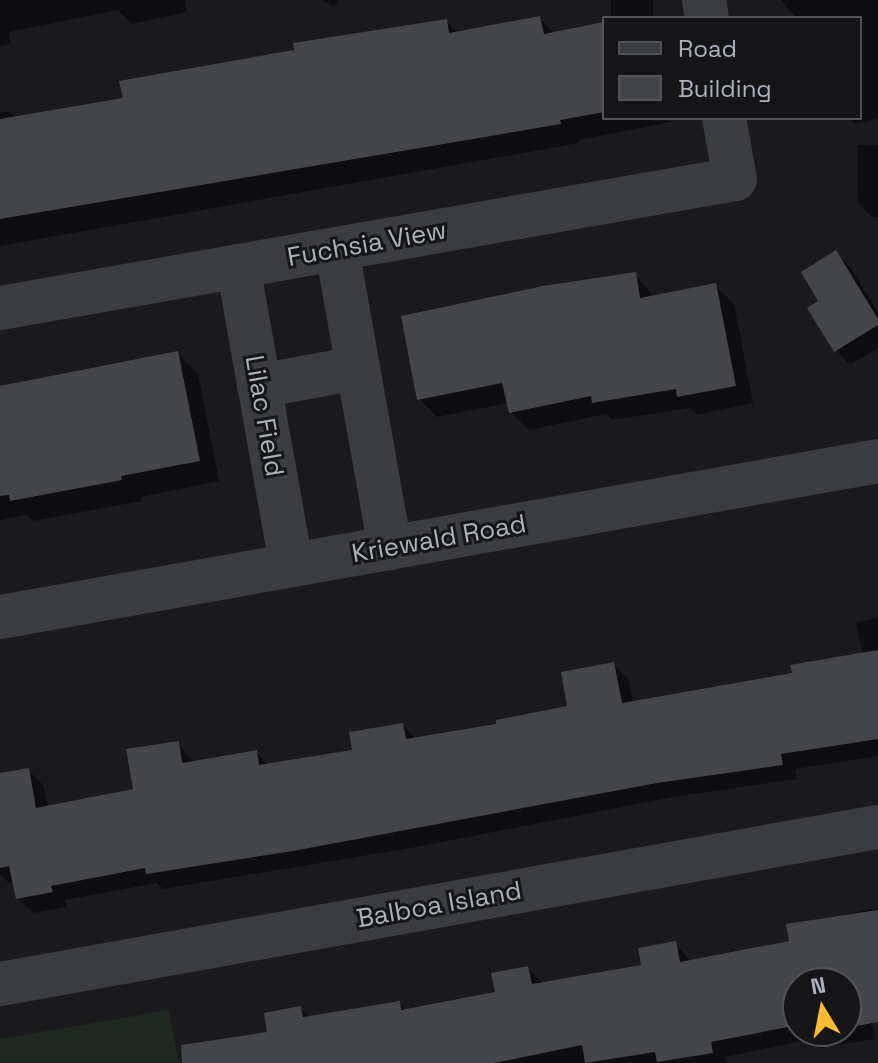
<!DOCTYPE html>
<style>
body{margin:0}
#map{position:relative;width:878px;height:1063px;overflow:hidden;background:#1a1a1d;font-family:"Space Grotesk",sans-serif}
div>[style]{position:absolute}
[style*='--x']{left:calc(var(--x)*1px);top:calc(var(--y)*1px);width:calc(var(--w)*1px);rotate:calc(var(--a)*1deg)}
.green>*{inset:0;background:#1f2821}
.shadow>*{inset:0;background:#0007;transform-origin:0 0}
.building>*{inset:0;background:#44454a}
.minor>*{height:44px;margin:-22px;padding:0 22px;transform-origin:22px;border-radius:22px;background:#3a3c42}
span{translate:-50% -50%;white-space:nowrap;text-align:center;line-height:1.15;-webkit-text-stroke:6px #151518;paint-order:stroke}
.street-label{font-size:26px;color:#abb1bd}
.legend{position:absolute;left:602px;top:16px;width:260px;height:104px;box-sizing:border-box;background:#151518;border:2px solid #51535a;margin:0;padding:10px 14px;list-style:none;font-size:24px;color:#abb1bd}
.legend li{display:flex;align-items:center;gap:16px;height:40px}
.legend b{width:40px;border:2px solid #51535a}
.north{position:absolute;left:782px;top:967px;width:80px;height:80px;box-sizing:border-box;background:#151518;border:2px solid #51535a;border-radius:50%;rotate:350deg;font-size:22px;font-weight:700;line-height:32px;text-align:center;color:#abb1bd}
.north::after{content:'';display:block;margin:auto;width:28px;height:36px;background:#ffbc2f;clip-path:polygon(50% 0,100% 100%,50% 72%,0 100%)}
</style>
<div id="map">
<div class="green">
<i style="clip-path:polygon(169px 1010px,179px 1063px,0 1063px,0 1039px)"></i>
</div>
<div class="shadow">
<i style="clip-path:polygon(0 0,185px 0,187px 12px,132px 24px,118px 10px,9px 32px,11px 44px,0 46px)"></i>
<i style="clip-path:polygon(322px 0,339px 0,334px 7px)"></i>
<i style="left:611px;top:0;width:42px;height:18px"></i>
<i style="clip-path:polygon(781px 0,878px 0,878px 119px,855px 124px,849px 118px,860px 118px,860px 18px,796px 18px)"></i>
<i style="clip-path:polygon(540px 18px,555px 34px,604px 24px,604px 118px,676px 121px,579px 140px,579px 143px,0 246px,0 113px,9px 111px,16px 118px,125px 99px,296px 52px,295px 45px,355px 33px,359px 37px,446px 21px,458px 33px)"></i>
<i style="clip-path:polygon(857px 145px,878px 145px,878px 217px,872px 217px,858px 203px)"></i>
<i style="clip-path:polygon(836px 253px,850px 267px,878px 312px,878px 348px,850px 365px,836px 350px,821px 302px)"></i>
<i style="clip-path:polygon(635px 274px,654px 297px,716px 286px,734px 304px,753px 403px,697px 415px,690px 408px,612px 420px,606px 414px,529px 430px,510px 412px,509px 403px,437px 417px,419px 399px)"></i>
<i style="clip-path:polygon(177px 353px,198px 374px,219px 481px,141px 497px,142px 501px,33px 521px,27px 515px,0 520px,0 388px)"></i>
<i style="clip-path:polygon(878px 618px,878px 756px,795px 769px,797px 779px,673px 797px,422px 846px,163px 889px,157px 883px,65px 900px,67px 907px,33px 913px,17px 898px,14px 882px,9px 883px,0 874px,0 775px,28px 770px,43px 785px,48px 808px,135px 791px,178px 743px,194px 763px,256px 752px,269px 766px,354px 752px,403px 725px,417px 740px,499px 726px,570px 708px,613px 664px,628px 679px,633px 703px,794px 675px,863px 655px,856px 622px)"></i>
<i style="clip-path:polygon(evenodd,878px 908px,878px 1012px,870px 1013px,875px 1039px,821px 1048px,812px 1039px,725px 1057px,726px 1063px,196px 1063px,270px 1033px,300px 1008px,310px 1018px,399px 1003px,406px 1011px,497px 993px,527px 968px,542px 982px,643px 967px,676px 944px,691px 962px,791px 943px,788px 926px,878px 908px,798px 983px,846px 983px,846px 1031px,798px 1031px,798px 983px)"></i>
</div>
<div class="building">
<i style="clip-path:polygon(540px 16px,544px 34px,604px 22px,604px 112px,560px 120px,561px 124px,0 219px,0 119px,123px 98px,119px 81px,294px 50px,293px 43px,447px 19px,449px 33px)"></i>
<i style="clip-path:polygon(836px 250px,878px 319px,878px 325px,834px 352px,807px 308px,818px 301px,801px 272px)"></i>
<i style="clip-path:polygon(636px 272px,640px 298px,716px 283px,736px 386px,677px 397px,676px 389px,592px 403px,591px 396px,509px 413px,502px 383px,417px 400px,401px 316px,543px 286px)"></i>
<i style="clip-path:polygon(178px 351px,200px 461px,121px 476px,122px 480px,10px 501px,9px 495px,0 496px,0 386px)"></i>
<i style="clip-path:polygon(878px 650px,878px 739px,781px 754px,783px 765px,657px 783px,293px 851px,146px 874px,145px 868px,51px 886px,53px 892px,16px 899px,9px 866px,0 868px,0 773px,29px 768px,36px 808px,133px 789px,126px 749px,179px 741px,182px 763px,257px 750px,259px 765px,352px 750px,349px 732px,403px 723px,406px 739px,496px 724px,496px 720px,567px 706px,561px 672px,614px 662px,622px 703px,792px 673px,790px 665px)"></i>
<i style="clip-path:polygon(878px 910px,878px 1022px,846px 1028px,846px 983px,798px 983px,798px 1025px,711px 1042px,713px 1053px,657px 1062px,655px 1052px,585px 1063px,582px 1045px,494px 1063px,182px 1063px,181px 1045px,267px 1032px,264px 1013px,301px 1006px,303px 1017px,400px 1001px,401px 1010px,495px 992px,491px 973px,528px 966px,532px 984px,641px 965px,638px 948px,676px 941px,680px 962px,789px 941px,786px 924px)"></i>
</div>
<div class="minor">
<i style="--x:704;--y:0;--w:18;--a:81"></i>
<i style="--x:337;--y:250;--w:303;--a:79.9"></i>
<i style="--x:238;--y:266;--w:304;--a:79.9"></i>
<i style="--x:0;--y:308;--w:746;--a:-9.95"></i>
<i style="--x:735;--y:179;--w:62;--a:-100.2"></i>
<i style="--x:259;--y:386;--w:101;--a:-10.3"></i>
<i style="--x:0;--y:617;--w:892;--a:-10.07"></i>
<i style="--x:0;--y:984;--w:892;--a:-10.14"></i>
</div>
<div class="street-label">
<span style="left:367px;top:244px;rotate:-10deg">Fuchsia View</span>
<span style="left:264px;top:416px;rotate:80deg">Lilac Field</span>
<span style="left:439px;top:539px;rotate:-10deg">Kriewald Road</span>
<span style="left:439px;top:905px;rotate:-10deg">Balboa Island</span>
</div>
<ul class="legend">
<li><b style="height:10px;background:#3a3c42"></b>Road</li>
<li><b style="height:22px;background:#44454a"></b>Building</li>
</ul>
<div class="north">N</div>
</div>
